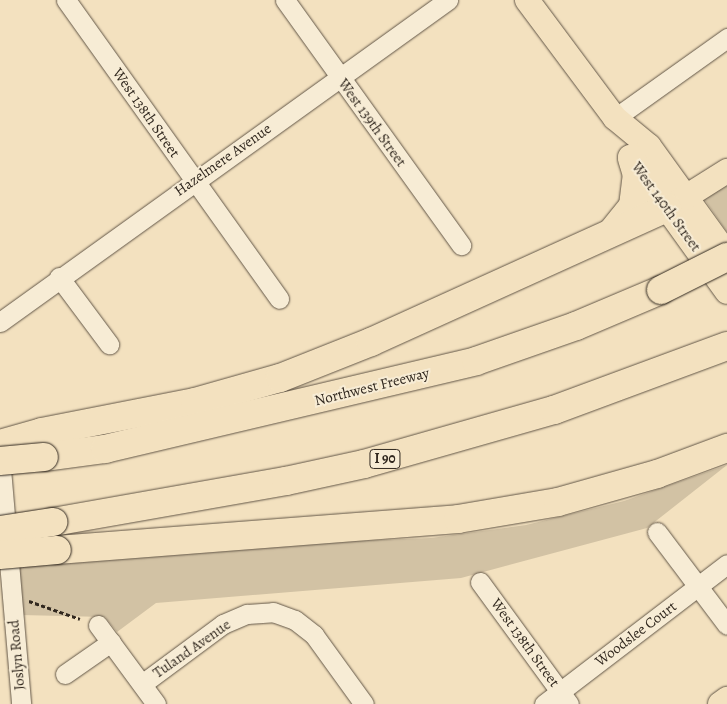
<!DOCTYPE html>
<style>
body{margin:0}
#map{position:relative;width:727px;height:704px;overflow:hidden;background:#f3e1bf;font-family:Alegreya,serif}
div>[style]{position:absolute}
.green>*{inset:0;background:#d2c2a4}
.path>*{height:2.5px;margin-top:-1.25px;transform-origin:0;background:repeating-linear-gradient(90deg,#31281f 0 4px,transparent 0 6.5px)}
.roads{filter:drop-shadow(0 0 1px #625647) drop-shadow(0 0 1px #625647)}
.minor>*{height:19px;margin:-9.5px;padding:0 9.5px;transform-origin:9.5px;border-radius:9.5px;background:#f7ecd5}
.major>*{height:24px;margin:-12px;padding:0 12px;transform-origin:12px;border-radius:12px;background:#f3e1bf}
.highway>*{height:28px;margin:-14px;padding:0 14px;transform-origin:14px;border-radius:14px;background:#f3e1bf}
.bridges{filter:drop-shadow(0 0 1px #31281f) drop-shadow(0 0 1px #31281f)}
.highway-bridge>*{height:28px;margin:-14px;padding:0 14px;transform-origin:14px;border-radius:14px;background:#f3e1bf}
span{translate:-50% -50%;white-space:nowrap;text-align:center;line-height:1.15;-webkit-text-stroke:4px #f7ecd5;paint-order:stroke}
.shield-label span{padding:1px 4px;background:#f7ecd5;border:1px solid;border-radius:4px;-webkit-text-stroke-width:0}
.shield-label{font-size:14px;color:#31281f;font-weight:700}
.street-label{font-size:15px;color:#31281f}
</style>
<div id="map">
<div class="green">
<div style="clip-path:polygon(727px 181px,727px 232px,702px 196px)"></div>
<div style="clip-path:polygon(727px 465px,647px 528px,461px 578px,156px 603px,117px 632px,105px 617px,21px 615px,16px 564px,303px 543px,431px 538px,526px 525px,624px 501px)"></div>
</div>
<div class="path">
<div style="left:29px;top:601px;width:54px;rotate:19.4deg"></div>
</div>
<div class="roads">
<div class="minor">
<div style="left:66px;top:0;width:367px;rotate:54.5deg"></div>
<div style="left:285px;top:0;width:302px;rotate:54.3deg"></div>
<div style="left:615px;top:118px;width:138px;rotate:-35.5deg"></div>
<div style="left:59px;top:277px;width:84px;rotate:53.3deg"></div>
<div style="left:0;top:322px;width:552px;rotate:-35.71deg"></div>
<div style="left:0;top:457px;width:248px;rotate:85.1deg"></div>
<div style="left:657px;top:532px;width:116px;rotate:53deg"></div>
<div style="left:480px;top:582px;width:151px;rotate:53.9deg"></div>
<div style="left:98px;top:625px;width:98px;rotate:53.7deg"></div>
<div style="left:65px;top:674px;width:56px;rotate:-34.8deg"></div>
<div style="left:142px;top:684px;width:101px;rotate:-36.5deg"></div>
<div style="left:223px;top:624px;width:26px;rotate:-23deg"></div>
<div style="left:247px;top:614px;width:26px;rotate:-4deg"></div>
<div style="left:273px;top:612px;width:23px;rotate:20deg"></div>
<div style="left:295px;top:620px;width:24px;rotate:38deg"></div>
<div style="left:314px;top:635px;width:85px;rotate:54.1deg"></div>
<div style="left:544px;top:704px;width:230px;rotate:-37.4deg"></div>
</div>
<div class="major">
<div style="left:527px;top:0;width:147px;rotate:53.3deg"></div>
<div style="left:615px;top:118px;width:44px;rotate:39.5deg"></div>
<div style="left:649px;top:146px;width:133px;rotate:54.2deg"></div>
<div style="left:630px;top:157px;width:166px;rotate:54.3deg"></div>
<div style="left:673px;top:205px;width:64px;rotate:-32.2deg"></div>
<div style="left:720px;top:704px;width:9px;rotate:-36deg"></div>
</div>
<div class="highway">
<div style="left:612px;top:232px;width:33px;rotate:-51deg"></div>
<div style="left:633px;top:206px;width:31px;rotate:-83deg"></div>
<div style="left:637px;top:175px;width:17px;rotate:-107deg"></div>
<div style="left:0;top:444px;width:44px;rotate:-15.9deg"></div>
<div style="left:42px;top:432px;width:156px;rotate:-11.1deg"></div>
<div style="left:195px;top:402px;width:88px;rotate:-15.8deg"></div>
<div style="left:280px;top:378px;width:98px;rotate:-21.6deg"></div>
<div style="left:371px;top:342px;width:325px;rotate:-24.4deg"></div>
<div style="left:44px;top:457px;width:62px;rotate:-7.5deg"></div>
<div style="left:105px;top:449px;width:381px;rotate:-13.3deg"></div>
<div style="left:476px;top:361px;width:106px;rotate:-19.3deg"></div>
<div style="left:576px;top:326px;width:92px;rotate:-23deg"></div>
<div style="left:53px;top:522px;width:237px;rotate:-10deg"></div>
<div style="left:286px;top:481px;width:80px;rotate:-12.3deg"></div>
<div style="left:364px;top:464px;width:198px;rotate:-15.9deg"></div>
<div style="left:554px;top:410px;width:184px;rotate:-20.3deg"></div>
<div style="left:57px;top:550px;width:402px;rotate:-4.4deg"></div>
<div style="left:458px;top:519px;width:101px;rotate:-9.6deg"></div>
<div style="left:558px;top:502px;width:103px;rotate:-15.8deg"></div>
<div style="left:657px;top:474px;width:75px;rotate:-20.4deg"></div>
</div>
</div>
<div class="bridges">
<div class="highway-bridge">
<div style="left:661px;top:290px;width:74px;rotate:-26.6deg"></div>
<div style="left:0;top:461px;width:44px;rotate:-5.2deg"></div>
<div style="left:0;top:530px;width:54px;rotate:-8.6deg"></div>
<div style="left:0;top:555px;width:57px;rotate:-5deg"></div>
</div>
</div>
<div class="shield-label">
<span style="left:385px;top:459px">I 90</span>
</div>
<div class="street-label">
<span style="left:146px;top:113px;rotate:55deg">West 138th Street</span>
<span style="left:372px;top:123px;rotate:54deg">West 139th Street</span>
<span style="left:223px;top:160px;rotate:-35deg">Hazelmere Avenue</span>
<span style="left:666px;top:207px;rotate:54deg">West 140th Street</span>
<span style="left:372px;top:387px;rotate:-14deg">Northwest Freeway</span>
<span style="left:636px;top:634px;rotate:-37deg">Woodslee Court</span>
<span style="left:525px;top:643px;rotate:54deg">West 138th Street</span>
<span style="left:192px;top:649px;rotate:-35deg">Tuland Avenue</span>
<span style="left:17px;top:655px;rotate:-95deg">Joslyn Road</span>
</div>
</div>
